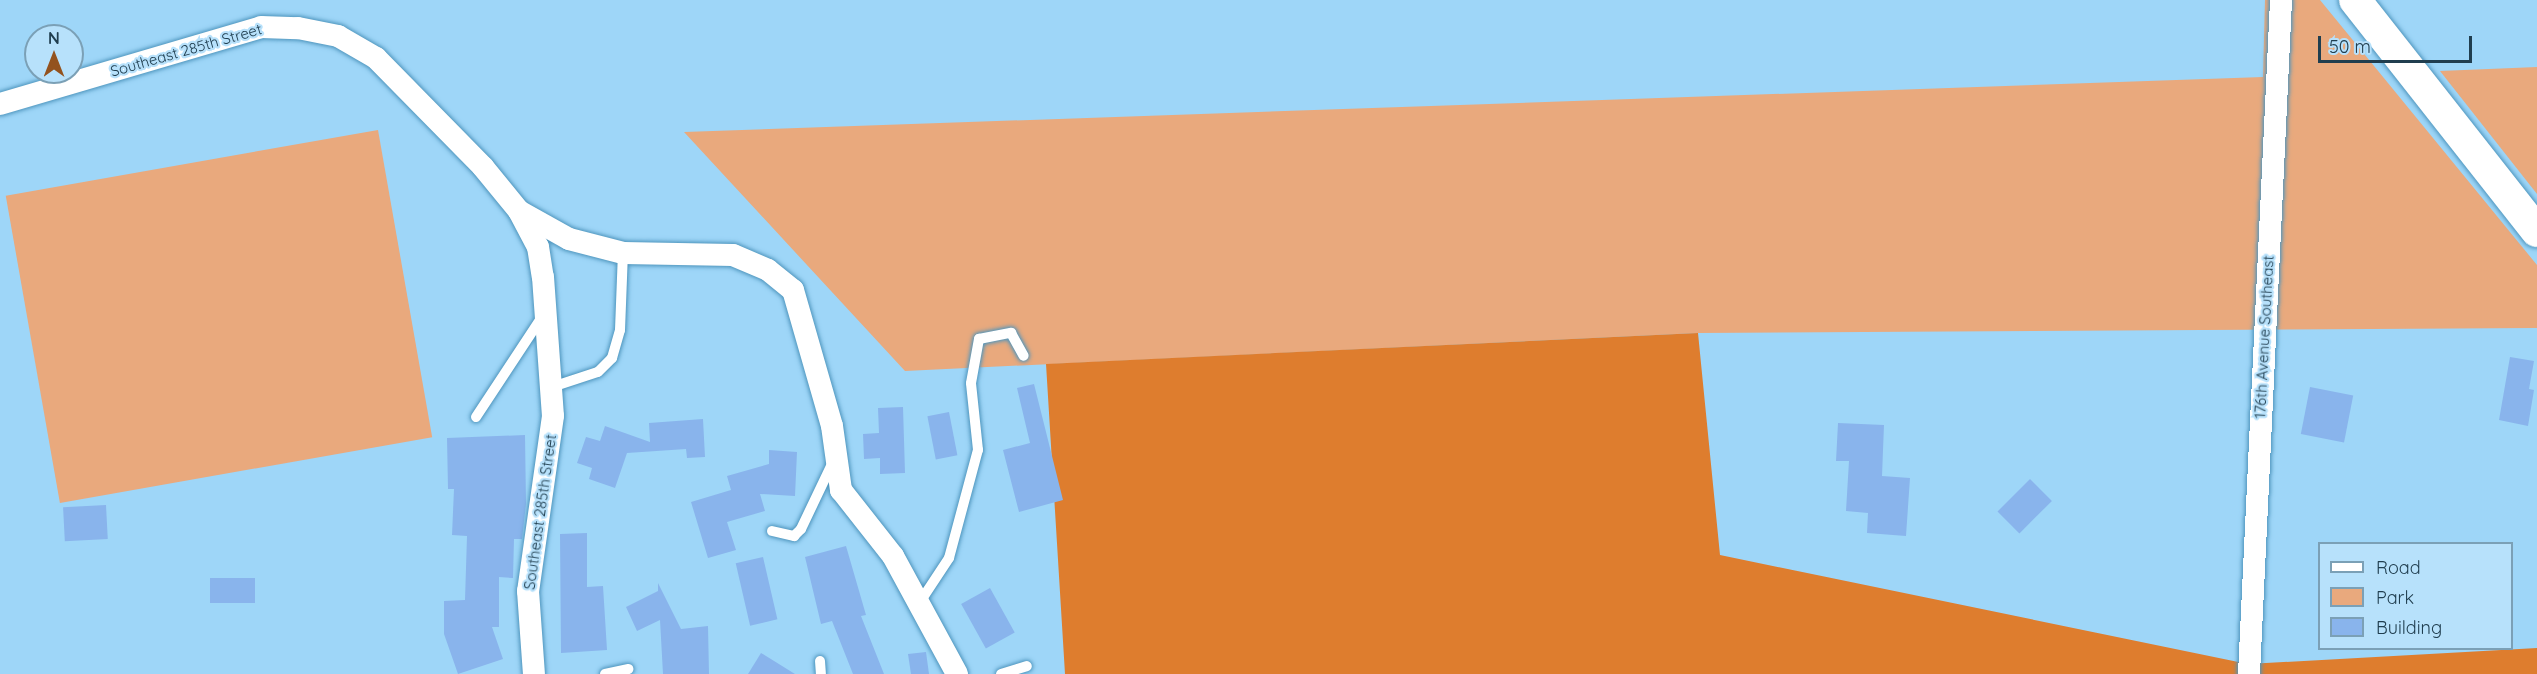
<!DOCTYPE html>
<style>
body{margin:0}
#map{position:relative;width:2537px;height:674px;overflow:hidden;background:#9ed6f8;font-family:Quicksand,sans-serif}
div>[style]{position:absolute}
.green>*{inset:0;background:#e9a97d;transform-origin:0 0}
.forest>*{inset:0;background:#de7d2e}
.building>*{inset:0;background:#89b4ec;transform-origin:0 0}
.roads{filter:drop-shadow(0 0 2px #4e95bd) drop-shadow(0 0 2px #4e95bd)}
.lane>*{height:10px;margin:-5px;padding:0 5px;transform-origin:5px;border-radius:5px;background:#fff}
.street>*{height:22px;margin:-11px;padding:0 11px;transform-origin:11px;border-radius:11px;background:#fff}
.secondary>*{height:32px;margin:-16px;padding:0 16px;transform-origin:16px;border-radius:16px;background:#fff}
span{translate:-50% -50%;white-space:nowrap;text-align:center;line-height:1.15;-webkit-text-stroke:4.5px #b7e1fb;paint-order:stroke}
.street-label{font-size:15px;color:#203e4f}
.legend{position:absolute;left:2318px;top:542px;width:195px;height:108px;box-sizing:border-box;background:#b7e1fb;border:2px solid #7ba0b6;margin:0;padding:8px 10px;list-style:none;font-size:18px;color:#203e4f}
.legend li{display:flex;align-items:center;gap:12px;height:30px}
.legend b{width:30px;border:2px solid #7ba0b6}
.north{position:absolute;left:24px;top:24px;width:60px;height:60px;box-sizing:border-box;background:#b7e1fb;border:2px solid #7ba0b6;border-radius:50%;rotate:0deg;font-size:16px;font-weight:700;line-height:24px;text-align:center;color:#203e4f}
.north::after{content:'';display:block;margin:auto;width:21px;height:27px;background:#93521e;clip-path:polygon(50% 0,100% 100%,50% 72%,0 100%)}
.scale{position:absolute;left:2318px;top:36px;width:154px;height:27px;box-sizing:border-box;border:3px solid #203e4f;border-top:0;padding-left:8px;font-size:18px;line-height:21px;white-space:nowrap;color:#203e4f;-webkit-text-stroke:4px #b7e1fb;paint-order:stroke}
</style>
<div id="map">
<div class="green">
<div style="clip-path:polygon(2265px 0,2320px 0,2537px 265px,2537px 328px,1698px 333px,905px 371px,684px 132px,2263px 77px)"></div>
<div style="clip-path:polygon(2537px 67px,2537px 194px,2440px 71px)"></div>
<div style="left:378px;top:130px;width:312px;height:378px;rotate:80deg"></div>
</div>
<div class="forest">
<div style="clip-path:polygon(1698px 333px,1720px 555px,2248px 664px,2537px 648px,2537px 674px,1065px 674px,1046px 364px)"></div>
</div>
<div class="building">
<div style="clip-path:polygon(2510px 357px,2534px 361px,2529px 389px,2534px 390px,2528px 426px,2499px 420px)"></div>
<div style="clip-path:polygon(1034px 384px,1063px 500px,1019px 512px,1003px 450px,1030px 443px,1017px 388px)"></div>
<div style="left:2310px;top:387px;width:44px;height:48px;rotate:11deg"></div>
<div style="clip-path:polygon(903px 407px,905px 473px,880px 474px,880px 458px,864px 459px,863px 434px,879px 433px,878px 408px)"></div>
<div style="left:949px;top:412px;width:44px;height:22px;rotate:79deg"></div>
<div style="clip-path:polygon(703px 419px,705px 457px,687px 458px,686px 449px,627px 453px,615px 488px,589px 479px,592px 468px,577px 463px,586px 437px,600px 441px,605px 426px,650px 442px,649px 423px)"></div>
<div style="clip-path:polygon(1838px 423px,1884px 425px,1882px 476px,1910px 478px,1906px 536px,1867px 533px,1868px 513px,1846px 511px,1849px 461px,1836px 461px)"></div>
<div style="clip-path:polygon(525px 435px,526px 504px,522px 539px,514px 539px,513px 578px,499px 577px,499px 627px,492px 627px,503px 659px,458px 674px,444px 634px,444px 601px,465px 600px,467px 536px,452px 535px,454px 489px,448px 489px,447px 438px)"></div>
<div style="clip-path:polygon(769px 450px,797px 452px,795px 496px,760px 494px,765px 511px,727px 522px,736px 550px,708px 558px,691px 502px,731px 490px,727px 476px,769px 464px)"></div>
<div style="left:2030px;top:479px;width:31px;height:46px;rotate:45deg"></div>
<div style="left:106px;top:505px;width:34px;height:43px;rotate:87deg"></div>
<div style="clip-path:polygon(587px 533px,587px 587px,603px 586px,607px 650px,561px 653px,560px 534px)"></div>
<div style="clip-path:polygon(846px 546px,866px 615px,861px 616px,884px 674px,853px 674px,832px 621px,821px 624px,805px 557px)"></div>
<div style="left:763px;top:557px;width:64px;height:28px;rotate:77deg"></div>
<div style="left:210px;top:578px;width:45px;height:25px"></div>
<div style="clip-path:polygon(658px 583px,681px 629px,708px 626px,709px 674px,663px 674px,660px 620px,637px 631px,626px 607px,658px 591px)"></div>
<div style="left:990px;top:588px;width:51px;height:33px;rotate:61deg"></div>
<div style="clip-path:polygon(926px 652px,929px 674px,911px 674px,908px 654px)"></div>
<div style="clip-path:polygon(761px 653px,795px 674px,748px 674px)"></div>
</div>
<div class="roads">
<div class="lane">
<div style="left:552px;top:387px;width:48px;rotate:-18.1deg"></div>
<div style="left:598px;top:372px;width:20px;rotate:-45deg"></div>
<div style="left:612px;top:358px;width:29px;rotate:-74deg"></div>
<div style="left:620px;top:330px;width:77px;rotate:-87.8deg"></div>
<div style="left:476px;top:417px;width:120px;rotate:-56.6deg"></div>
<div style="left:772px;top:531px;width:23px;rotate:13deg"></div>
<div style="left:794px;top:536px;width:10px;rotate:-45deg"></div>
<div style="left:801px;top:529px;width:74px;rotate:-64.5deg"></div>
<div style="left:920px;top:602px;width:53px;rotate:-56.6deg"></div>
<div style="left:949px;top:558px;width:112px;rotate:-75deg"></div>
<div style="left:978px;top:450px;width:67px;rotate:-96deg"></div>
<div style="left:971px;top:383px;width:45px;rotate:-79.7deg"></div>
<div style="left:979px;top:339px;width:33px;rotate:-11deg"></div>
<div style="left:1011px;top:333px;width:26px;rotate:61deg"></div>
<div style="left:820px;top:661px;width:13px;rotate:86deg"></div>
<div style="left:605px;top:674px;width:24px;rotate:-12deg"></div>
<div style="left:1001px;top:674px;width:27px;rotate:-17deg"></div>
</div>
<div class="street">
<div style="left:0;top:104px;width:272px;rotate:-16.4deg"></div>
<div style="left:261px;top:27px;width:37px;rotate:2deg"></div>
<div style="left:298px;top:28px;width:41px;rotate:11.3deg"></div>
<div style="left:338px;top:36px;width:44px;rotate:30.1deg"></div>
<div style="left:376px;top:58px;width:153px;rotate:45.5deg"></div>
<div style="left:483px;top:167px;width:57px;rotate:50.7deg"></div>
<div style="left:519px;top:211px;width:41px;rotate:62.2deg"></div>
<div style="left:538px;top:247px;width:30px;rotate:81deg"></div>
<div style="left:543px;top:277px;width:139px;rotate:85.9deg"></div>
<div style="left:553px;top:416px;width:177px;rotate:98.1deg"></div>
<div style="left:528px;top:591px;width:83px;rotate:85.9deg"></div>
<div style="left:519px;top:211px;width:57px;rotate:29.2deg"></div>
<div style="left:569px;top:239px;width:56px;rotate:14.5deg"></div>
<div style="left:623px;top:253px;width:110px;rotate:1deg"></div>
<div style="left:733px;top:255px;width:38px;rotate:23deg"></div>
<div style="left:768px;top:270px;width:32px;rotate:39deg"></div>
<div style="left:793px;top:290px;width:141px;rotate:74deg"></div>
<div style="left:832px;top:426px;width:65px;rotate:82deg"></div>
<div style="left:841px;top:490px;width:84px;rotate:51.8deg"></div>
<div style="left:893px;top:556px;width:134px;rotate:61.5deg"></div>
<div style="left:2249px;top:674px;width:675px;rotate:-87.28deg"></div>
</div>
<div class="secondary">
<div style="left:2355px;top:0;width:294px;rotate:51.8deg"></div>
</div>
</div>
<div class="street-label">
<span style="left:186px;top:50px;rotate:-16deg">Southeast 285th Street</span>
<span style="left:2264px;top:337px;rotate:-87deg">176th Avenue Southeast</span>
<span style="left:540px;top:512px;rotate:-82deg">Southeast 285th Street</span>
</div>
<ul class="legend">
<li><b style="height:8px;background:#fff"></b>Road</li>
<li><b style="height:16px;background:#e9a97d"></b>Park</li>
<li><b style="height:16px;background:#89b4ec"></b>Building</li>
</ul>
<div class="north">N</div>
<div class="scale">50 m</div>
</div>
